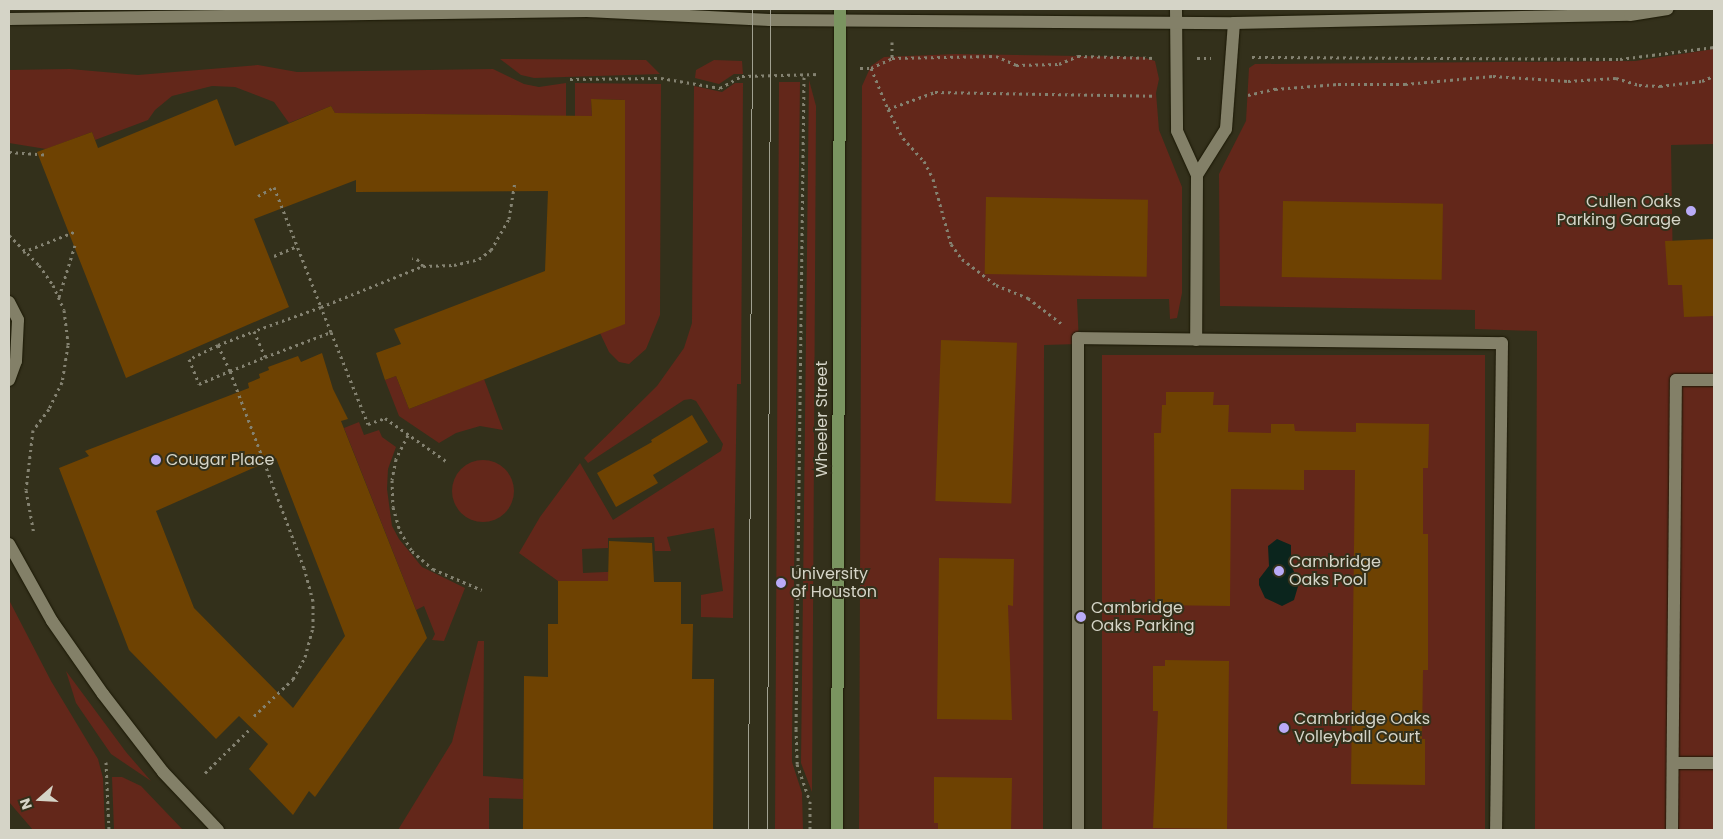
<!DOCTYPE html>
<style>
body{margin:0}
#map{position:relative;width:1723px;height:839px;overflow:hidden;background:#33301b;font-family:Poppins,sans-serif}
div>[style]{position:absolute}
.green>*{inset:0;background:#63271a;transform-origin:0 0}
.round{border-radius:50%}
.water>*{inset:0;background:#0b251d}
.building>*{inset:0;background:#6e4202;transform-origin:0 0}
.path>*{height:3px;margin-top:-1.5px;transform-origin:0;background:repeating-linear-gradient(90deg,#848271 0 2.5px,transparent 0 6.5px)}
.roads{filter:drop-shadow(0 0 1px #1b1805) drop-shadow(0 0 1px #1b1805)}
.minor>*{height:12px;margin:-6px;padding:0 6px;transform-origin:6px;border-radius:6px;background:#838068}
.major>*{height:12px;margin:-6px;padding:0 6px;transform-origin:6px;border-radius:6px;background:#7a9460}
.tram>*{height:1px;margin:-0.5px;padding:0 0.5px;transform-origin:0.5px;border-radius:0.5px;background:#a1a090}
.dots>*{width:14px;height:14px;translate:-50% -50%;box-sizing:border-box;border:2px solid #33301b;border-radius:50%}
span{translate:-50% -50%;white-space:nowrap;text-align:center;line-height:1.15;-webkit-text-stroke:4px #33301b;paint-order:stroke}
.poi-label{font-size:16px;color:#d5d4c7}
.right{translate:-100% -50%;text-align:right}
.left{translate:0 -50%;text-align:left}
.street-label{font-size:16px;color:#d5d4c7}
.frame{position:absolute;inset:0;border:10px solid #d5d4c7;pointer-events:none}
.north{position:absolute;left:15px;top:774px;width:50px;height:50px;-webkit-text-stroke:4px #33301b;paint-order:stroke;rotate:251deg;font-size:14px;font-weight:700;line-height:20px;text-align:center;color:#d5d4c7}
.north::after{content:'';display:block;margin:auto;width:18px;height:22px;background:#d5d4c7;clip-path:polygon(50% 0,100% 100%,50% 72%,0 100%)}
</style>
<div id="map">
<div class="green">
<div style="clip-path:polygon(1714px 49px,1714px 144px,1671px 145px,1673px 276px,1689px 278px,1691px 300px,1714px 300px,1714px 830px,1535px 830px,1537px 331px,1475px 329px,1475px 310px,1220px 306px,1219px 174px,1246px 121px,1249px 68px,1255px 64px,1635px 61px)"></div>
<div style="clip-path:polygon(956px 54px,1142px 57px,1155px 61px,1159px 79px,1156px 93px,1159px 130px,1182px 187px,1182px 293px,1177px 318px,1170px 319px,1169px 299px,1077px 299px,1079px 344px,1044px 345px,1043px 830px,859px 830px,862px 86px,871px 66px,884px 57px)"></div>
<div style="clip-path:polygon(500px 59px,646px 60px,660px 74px,534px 78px,521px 75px)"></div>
<div style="clip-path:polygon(714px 60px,742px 61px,743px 74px,734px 74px,719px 84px,695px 78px,696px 70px)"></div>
<div style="clip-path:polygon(258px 65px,297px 72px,493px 69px,524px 84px,539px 87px,566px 83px,566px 116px,335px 113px,331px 106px,289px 123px,274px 102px,235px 87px,212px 86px,172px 96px,155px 110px,148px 120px,95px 140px,92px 132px,46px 149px,9px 143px,9px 70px,70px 69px,138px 75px)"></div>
<div style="clip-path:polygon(809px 80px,816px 106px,812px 792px,801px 763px)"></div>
<div style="clip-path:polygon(779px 82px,800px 82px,792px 744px,792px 762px,802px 793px,803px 830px,775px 830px)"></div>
<div style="clip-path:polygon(575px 83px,661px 84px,660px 315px,646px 349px,629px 364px,619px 362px,609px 352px,600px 333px,625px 323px,625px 100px,591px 99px,592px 116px,575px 116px)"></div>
<div style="clip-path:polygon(735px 83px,743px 83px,741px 384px,737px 384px,733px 618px,701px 617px,701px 595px,723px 591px,714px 528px,667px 537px,671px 551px,655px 551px,654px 537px,608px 538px,608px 548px,582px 549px,583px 573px,627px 571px,628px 587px,605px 581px,558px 581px,519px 553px,540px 517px,580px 463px,613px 520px,721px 451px,723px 444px,696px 401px,691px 399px,684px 400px,588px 463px,584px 458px,657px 386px,684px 348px,692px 323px,694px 86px,722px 92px)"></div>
<div style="left:1102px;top:355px;width:383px;height:475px"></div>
<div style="clip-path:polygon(396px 376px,409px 409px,484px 379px,503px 430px,480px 426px,456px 433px,439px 443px,399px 416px,385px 380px)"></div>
<div style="clip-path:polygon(359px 422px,364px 435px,379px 430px,382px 437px,396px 447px,388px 469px,387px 489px,392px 526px,399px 539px,422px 567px,465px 588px,444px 641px,432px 640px,435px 634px,424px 606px,416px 610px,344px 428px)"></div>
<div class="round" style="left:452px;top:460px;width:62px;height:62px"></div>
<div style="clip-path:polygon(9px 600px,51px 681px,98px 759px,103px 778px,105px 830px,33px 830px,9px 802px)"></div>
<div style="clip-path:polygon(478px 641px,484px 641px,483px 776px,523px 779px,523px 799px,489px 798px,489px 830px,398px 830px,452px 742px)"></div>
<div style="clip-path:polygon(66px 671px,126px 752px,151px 781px,111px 754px,76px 703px)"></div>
<div style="clip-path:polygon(112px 777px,122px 777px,141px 786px,183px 830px,114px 830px)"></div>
</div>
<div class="water">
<div style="clip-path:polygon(1277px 539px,1291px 545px,1291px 565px,1299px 583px,1294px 600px,1282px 606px,1265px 598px,1259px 585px,1259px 579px,1269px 566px,1268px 546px)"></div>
</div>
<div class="building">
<div style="clip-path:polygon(217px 99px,235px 146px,331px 106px,335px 113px,592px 116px,591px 99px,625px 100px,625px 324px,409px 409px,396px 376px,385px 380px,376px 353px,401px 344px,394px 329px,545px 271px,548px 191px,356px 192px,356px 180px,254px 219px,289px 307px,126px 378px,37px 152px,92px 132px,98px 148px)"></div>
<div style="left:986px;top:197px;width:162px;height:77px;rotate:1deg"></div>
<div style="left:1283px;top:201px;width:160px;height:76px;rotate:1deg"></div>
<div style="clip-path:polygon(1714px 239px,1714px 316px,1684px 317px,1682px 285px,1668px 285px,1665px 241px)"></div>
<div style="left:941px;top:340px;width:76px;height:161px;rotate:2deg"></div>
<div style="clip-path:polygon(evenodd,322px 353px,333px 389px,348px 419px,341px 421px,427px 638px,315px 797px,309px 791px,293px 815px,249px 769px,268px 744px,239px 716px,216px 739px,129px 650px,59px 468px,89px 456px,85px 451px,249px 388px,248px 383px,260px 378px,259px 374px,269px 370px,268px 367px,298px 356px,301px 362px,322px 353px,276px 458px,345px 636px,293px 708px,194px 608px,156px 511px,276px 458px)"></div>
<div style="clip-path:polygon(1166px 392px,1214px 392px,1213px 405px,1229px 405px,1228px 432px,1271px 433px,1271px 424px,1294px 424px,1295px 431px,1356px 432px,1356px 423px,1429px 424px,1428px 468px,1423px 468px,1423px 534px,1428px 534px,1428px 670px,1423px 670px,1422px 739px,1425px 739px,1425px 785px,1351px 784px,1355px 470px,1304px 470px,1304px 490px,1231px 489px,1230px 606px,1155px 605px,1154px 433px,1161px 433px,1162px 405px,1166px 405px)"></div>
<div style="clip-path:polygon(692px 415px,708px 442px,653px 475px,658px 483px,616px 507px,597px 473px,652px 442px,651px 440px)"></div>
<div style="clip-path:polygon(609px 541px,652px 543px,654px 582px,681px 582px,681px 624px,693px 624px,692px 679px,714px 679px,713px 830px,523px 830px,524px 676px,548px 677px,548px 624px,558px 624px,558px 581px,608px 581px)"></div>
<div style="clip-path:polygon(939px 558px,1014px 559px,1013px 606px,1008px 605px,1012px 720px,937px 719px)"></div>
<div style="clip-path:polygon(1165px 660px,1229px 661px,1227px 829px,1153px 828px,1158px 711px,1153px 711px,1153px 666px,1165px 666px)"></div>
<div style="clip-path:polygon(934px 777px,1012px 778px,1011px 830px,938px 830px,938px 823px,934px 823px)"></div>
</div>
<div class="path">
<div style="left:892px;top:42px;width:16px;rotate:90deg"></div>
<div style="left:1252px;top:57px;width:368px;rotate:0.3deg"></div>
<div style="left:1620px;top:59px;width:95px;rotate:-7.3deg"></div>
<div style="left:1197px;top:58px;width:14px"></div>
<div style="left:860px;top:68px;width:11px"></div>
<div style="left:871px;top:68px;width:23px;rotate:-25deg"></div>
<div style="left:892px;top:58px;width:104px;rotate:-1.1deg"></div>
<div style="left:996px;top:56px;width:22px;rotate:24deg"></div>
<div style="left:1016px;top:65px;width:43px;rotate:-1.3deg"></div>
<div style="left:1059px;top:64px;width:21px;rotate:-23deg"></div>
<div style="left:1078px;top:56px;width:78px;rotate:1.5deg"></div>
<div style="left:871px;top:68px;width:44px;rotate:67.5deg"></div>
<div style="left:888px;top:109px;width:50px;rotate:-19.9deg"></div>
<div style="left:935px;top:92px;width:220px;rotate:1deg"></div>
<div style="left:804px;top:77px;width:652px;rotate:90.7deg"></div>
<div style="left:796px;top:729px;width:35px;rotate:88deg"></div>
<div style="left:797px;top:764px;width:39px;rotate:71deg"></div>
<div style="left:810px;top:801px;width:29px;rotate:90deg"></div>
<div style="left:570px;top:79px;width:91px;rotate:-0.6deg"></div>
<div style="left:661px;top:78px;width:60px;rotate:9.6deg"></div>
<div style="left:720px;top:88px;width:25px;rotate:-29deg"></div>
<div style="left:742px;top:76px;width:78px;rotate:-1.5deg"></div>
<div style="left:1248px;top:95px;width:28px;rotate:-13deg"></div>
<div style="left:1275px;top:89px;width:63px;rotate:-4.5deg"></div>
<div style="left:1338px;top:84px;width:67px"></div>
<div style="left:1405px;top:84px;width:88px;rotate:-5.2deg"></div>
<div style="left:1493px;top:76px;width:75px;rotate:3.8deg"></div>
<div style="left:1568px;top:81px;width:48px;rotate:-3.6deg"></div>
<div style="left:1616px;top:78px;width:24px;rotate:17deg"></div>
<div style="left:1639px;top:85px;width:21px;rotate:3deg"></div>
<div style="left:1660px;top:86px;width:42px;rotate:-6.8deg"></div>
<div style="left:1702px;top:81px;width:13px;rotate:-23deg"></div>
<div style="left:888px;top:109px;width:33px;rotate:63deg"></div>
<div style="left:903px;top:138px;width:31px;rotate:48deg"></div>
<div style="left:924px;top:161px;width:20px;rotate:63deg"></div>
<div style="left:933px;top:179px;width:67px;rotate:74.5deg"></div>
<div style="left:951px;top:244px;width:19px;rotate:54deg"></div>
<div style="left:962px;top:259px;width:43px;rotate:37.4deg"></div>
<div style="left:996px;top:285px;width:35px;rotate:22deg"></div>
<div style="left:1028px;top:298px;width:43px;rotate:37.4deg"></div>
<div style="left:9px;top:152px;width:39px;rotate:4deg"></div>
<div style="left:258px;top:196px;width:18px;rotate:-29deg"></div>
<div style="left:274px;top:187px;width:129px;rotate:68.6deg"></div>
<div style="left:321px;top:307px;width:110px;rotate:-21.9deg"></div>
<div style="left:423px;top:266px;width:7px;rotate:-124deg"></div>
<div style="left:419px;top:260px;width:7px;rotate:-164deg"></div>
<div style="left:9px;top:235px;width:42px;rotate:45deg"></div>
<div style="left:39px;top:265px;width:24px;rotate:55deg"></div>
<div style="left:53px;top:285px;width:27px;rotate:66deg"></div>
<div style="left:64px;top:310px;width:35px;rotate:83deg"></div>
<div style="left:68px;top:345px;width:37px;rotate:99deg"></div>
<div style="left:62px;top:382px;width:30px;rotate:116deg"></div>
<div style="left:49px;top:409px;width:26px;rotate:127deg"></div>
<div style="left:33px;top:430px;width:60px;rotate:96.7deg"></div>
<div style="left:26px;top:490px;width:45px;rotate:79.7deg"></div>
<div style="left:23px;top:252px;width:55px;rotate:-21.4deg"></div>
<div style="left:274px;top:256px;width:25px;rotate:-23deg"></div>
<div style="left:423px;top:266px;width:31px;rotate:-2deg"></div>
<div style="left:454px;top:265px;width:26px;rotate:-13deg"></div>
<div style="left:479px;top:259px;width:15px;rotate:-37deg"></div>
<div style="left:491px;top:250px;width:36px;rotate:-60deg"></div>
<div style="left:509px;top:219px;width:38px;rotate:-81deg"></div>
<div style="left:59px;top:297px;width:54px;rotate:-72.9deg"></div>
<div style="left:331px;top:332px;width:99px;rotate:68.1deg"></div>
<div style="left:368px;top:424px;width:18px;rotate:-19deg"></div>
<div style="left:385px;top:418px;width:75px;rotate:35.2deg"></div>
<div style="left:218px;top:345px;width:32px;rotate:154deg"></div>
<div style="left:189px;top:359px;width:27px;rotate:68deg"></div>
<div style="left:199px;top:384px;width:34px;rotate:-23deg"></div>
<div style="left:230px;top:371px;width:29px;rotate:-115deg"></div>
<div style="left:218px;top:345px;width:39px;rotate:-21deg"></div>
<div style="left:408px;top:435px;width:27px;rotate:117deg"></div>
<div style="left:396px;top:459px;width:21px;rotate:101deg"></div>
<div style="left:392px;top:480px;width:27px;rotate:88deg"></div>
<div style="left:393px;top:507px;width:25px;rotate:74deg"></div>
<div style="left:400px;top:531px;width:23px;rotate:59deg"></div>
<div style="left:412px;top:551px;width:28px;rotate:41deg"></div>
<div style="left:433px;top:569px;width:53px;rotate:23.2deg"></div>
<div style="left:254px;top:716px;width:54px;rotate:-43.5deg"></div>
<div style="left:293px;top:679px;width:25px;rotate:-61deg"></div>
<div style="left:305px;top:657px;width:30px;rotate:-75deg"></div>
<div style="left:313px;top:628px;width:27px;rotate:-90deg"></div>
<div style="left:313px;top:601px;width:34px;rotate:-105deg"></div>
<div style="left:304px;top:568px;width:210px;rotate:-110.6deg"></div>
<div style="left:230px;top:371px;width:38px;rotate:-22deg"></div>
<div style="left:265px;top:357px;width:71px;rotate:-20.7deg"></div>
<div style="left:331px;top:332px;width:27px;rotate:-112deg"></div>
<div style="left:321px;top:307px;width:71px;rotate:160.3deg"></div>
<div style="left:254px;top:331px;width:28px;rotate:67deg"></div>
<div style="left:106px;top:762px;width:68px;rotate:87.5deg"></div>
<div style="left:205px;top:773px;width:63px;rotate:-44.4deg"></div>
</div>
<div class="roads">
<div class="minor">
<div style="left:1176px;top:9px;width:122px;rotate:89.5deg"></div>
<div style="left:1177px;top:131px;width:48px;rotate:65.6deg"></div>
<div style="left:1197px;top:175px;width:165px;rotate:90.3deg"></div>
<div style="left:9px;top:19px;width:578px;rotate:-0.79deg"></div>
<div style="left:587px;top:11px;width:183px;rotate:2.8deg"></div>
<div style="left:770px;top:20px;width:464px;rotate:0.4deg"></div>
<div style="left:1234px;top:23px;width:396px;rotate:-1.2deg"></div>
<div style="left:1630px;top:15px;width:38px;rotate:-9deg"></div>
<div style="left:1197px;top:175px;width:54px;rotate:-57.8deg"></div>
<div style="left:1226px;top:129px;width:106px;rotate:-85.7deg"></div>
<div style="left:9px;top:302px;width:20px;rotate:63deg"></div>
<div style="left:18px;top:320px;width:41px;rotate:92.8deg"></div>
<div style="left:16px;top:361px;width:20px;rotate:110deg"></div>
<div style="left:9px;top:544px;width:88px;rotate:60.8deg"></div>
<div style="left:52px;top:621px;width:89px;rotate:55.1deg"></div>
<div style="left:103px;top:694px;width:98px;rotate:52.4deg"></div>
<div style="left:163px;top:772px;width:80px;rotate:46.5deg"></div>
<div style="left:1673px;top:763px;width:41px"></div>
<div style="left:1078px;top:830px;width:492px;rotate:-90deg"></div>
<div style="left:1078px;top:338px;width:424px;rotate:0.7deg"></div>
<div style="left:1502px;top:343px;width:487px;rotate:90.7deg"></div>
<div style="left:1672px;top:830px;width:450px;rotate:-89.5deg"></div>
<div style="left:1676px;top:380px;width:38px"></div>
</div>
<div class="major">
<div style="left:837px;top:830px;width:821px;rotate:-89.79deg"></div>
</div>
</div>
<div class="tram">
<div style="left:748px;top:830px;width:821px;rotate:-89.72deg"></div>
<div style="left:767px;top:830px;width:821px;rotate:-89.79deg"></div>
</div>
<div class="dots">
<div style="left:1691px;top:211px;background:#b9abf7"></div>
<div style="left:156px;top:460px;background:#b9abf7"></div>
<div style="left:1279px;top:571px;background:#b9abf7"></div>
<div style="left:781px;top:583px;background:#b9abf7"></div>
<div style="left:1081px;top:617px;background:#b9abf7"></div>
<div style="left:1284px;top:728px;background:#b9abf7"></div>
</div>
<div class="poi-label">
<span class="right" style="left:1681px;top:211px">Cullen Oaks<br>Parking Garage</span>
<span class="left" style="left:166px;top:460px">Cougar Place</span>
<span class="left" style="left:1289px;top:571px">Cambridge<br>Oaks Pool</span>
<span class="left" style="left:791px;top:583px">University<br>of Houston</span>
<span class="left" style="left:1091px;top:617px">Cambridge<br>Oaks Parking</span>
<span class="left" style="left:1294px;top:728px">Cambridge Oaks<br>Volleyball Court</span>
</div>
<div class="street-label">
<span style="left:822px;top:419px;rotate:-90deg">Wheeler Street</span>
</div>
<div class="frame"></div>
<div class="north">N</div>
</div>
